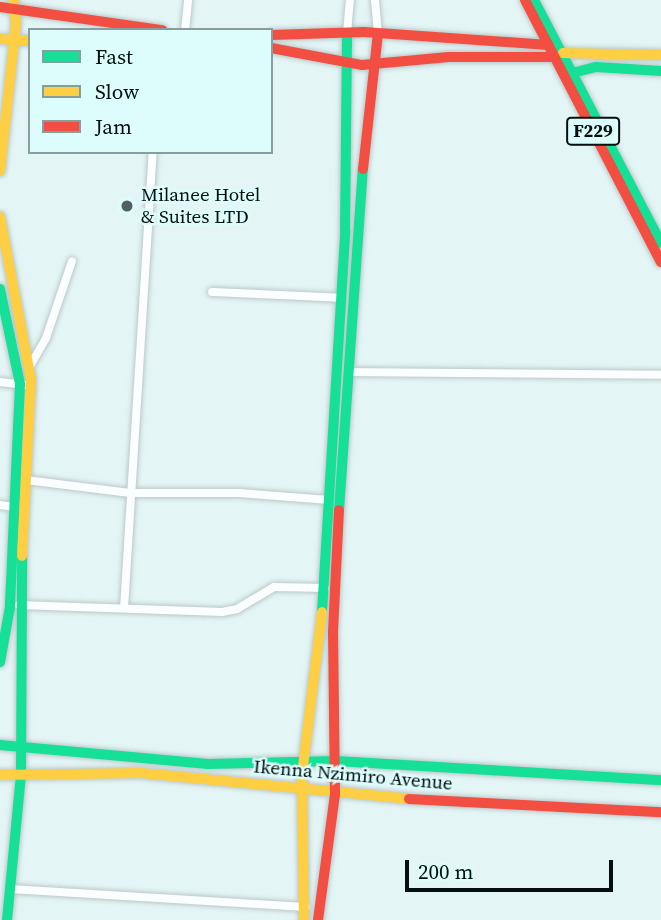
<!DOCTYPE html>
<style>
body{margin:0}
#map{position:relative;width:661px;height:920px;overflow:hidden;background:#e4f5f5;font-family:"Source Serif 4",serif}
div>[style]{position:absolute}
.roads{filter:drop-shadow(0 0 2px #bbc8c8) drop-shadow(0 0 2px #bbc8c8)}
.street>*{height:8px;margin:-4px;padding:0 4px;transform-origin:4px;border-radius:4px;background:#fbfefe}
.fast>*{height:10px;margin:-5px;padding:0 5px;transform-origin:5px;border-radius:5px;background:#16e098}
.slow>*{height:10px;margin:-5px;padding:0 5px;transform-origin:5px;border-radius:5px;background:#ffcf43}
.jam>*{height:10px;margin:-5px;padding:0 5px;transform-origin:5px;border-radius:5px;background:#f24e42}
.dots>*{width:19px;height:19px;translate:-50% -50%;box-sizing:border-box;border:4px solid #dcfdfc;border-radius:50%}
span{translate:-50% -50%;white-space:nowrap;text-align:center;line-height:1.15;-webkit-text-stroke:5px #dcfdfc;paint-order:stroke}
.shield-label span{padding:2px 5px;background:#dcfdfc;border:2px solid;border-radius:5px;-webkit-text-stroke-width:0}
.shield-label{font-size:18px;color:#050f0f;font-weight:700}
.poi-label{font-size:19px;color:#050f0f}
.left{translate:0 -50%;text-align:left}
.street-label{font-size:19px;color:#050f0f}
.legend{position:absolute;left:28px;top:28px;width:245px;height:126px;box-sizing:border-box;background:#dcfdfc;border:2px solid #869e9d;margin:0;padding:9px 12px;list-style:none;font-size:21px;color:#050f0f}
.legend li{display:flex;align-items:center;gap:14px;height:35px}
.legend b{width:35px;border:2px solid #869e9d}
.scale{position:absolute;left:405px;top:860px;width:208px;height:32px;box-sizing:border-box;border:4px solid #050f0f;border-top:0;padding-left:9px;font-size:21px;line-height:24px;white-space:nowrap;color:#050f0f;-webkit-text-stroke:5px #dcfdfc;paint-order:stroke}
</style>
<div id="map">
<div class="roads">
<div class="street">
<div style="left:375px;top:0;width:34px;rotate:85deg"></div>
<div style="left:185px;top:30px;width:30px;rotate:-84deg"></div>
<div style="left:347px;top:33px;width:33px;rotate:-85deg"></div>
<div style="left:212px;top:292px;width:130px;rotate:2.6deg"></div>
<div style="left:30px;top:366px;width:32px;rotate:-60deg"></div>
<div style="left:46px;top:338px;width:81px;rotate:-71.3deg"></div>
<div style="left:348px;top:372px;width:313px;rotate:0.5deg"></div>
<div style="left:0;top:382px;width:25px;rotate:7deg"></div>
<div style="left:26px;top:480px;width:105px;rotate:7.1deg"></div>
<div style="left:130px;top:493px;width:109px"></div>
<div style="left:239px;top:493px;width:90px;rotate:4.4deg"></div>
<div style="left:0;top:505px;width:15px;rotate:8deg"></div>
<div style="left:19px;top:605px;width:203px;rotate:2deg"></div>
<div style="left:222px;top:612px;width:15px;rotate:-11deg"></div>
<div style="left:237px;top:609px;width:43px;rotate:-30.7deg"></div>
<div style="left:274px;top:587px;width:51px;rotate:1.1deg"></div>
<div style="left:124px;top:608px;width:457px;rotate:-86.4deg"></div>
<div style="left:10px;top:889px;width:296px;rotate:3.5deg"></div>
</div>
<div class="fast">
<div style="left:534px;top:0;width:274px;rotate:62.4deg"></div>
<div style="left:572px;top:73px;width:25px;rotate:-14deg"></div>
<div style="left:596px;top:67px;width:65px;rotate:3.5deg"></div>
<div style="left:0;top:289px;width:97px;rotate:78.1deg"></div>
<div style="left:20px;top:384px;width:223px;rotate:92.6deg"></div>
<div style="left:10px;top:607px;width:56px;rotate:100.3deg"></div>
<div style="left:339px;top:510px;width:342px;rotate:-86deg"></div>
<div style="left:322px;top:612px;width:382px;rotate:-86.5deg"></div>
<div style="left:345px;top:231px;width:198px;rotate:-89.4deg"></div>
<div style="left:0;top:745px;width:209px;rotate:5.2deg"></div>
<div style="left:208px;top:764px;width:129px;rotate:-1.3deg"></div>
<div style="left:337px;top:761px;width:325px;rotate:3.4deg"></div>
<div style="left:7px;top:920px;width:146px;rotate:-84.5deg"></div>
<div style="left:21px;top:775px;width:219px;rotate:-89.7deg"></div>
</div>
<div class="slow">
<div style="left:0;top:39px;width:30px;rotate:4deg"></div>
<div style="left:563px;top:53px;width:98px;rotate:1.2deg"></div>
<div style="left:0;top:171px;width:148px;rotate:-83.8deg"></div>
<div style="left:16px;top:24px;width:24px;rotate:-95deg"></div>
<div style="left:0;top:217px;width:165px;rotate:79.2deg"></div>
<div style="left:31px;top:379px;width:177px;rotate:92.9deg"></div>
<div style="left:0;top:775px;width:141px;rotate:-0.8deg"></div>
<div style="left:141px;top:773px;width:269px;rotate:5.5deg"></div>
<div style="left:304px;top:920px;width:145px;rotate:-90.8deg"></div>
<div style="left:302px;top:775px;width:164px;rotate:-83deg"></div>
</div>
<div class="jam">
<div style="left:525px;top:0;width:295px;rotate:62.6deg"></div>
<div style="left:0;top:7px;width:164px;rotate:8.1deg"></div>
<div style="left:271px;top:35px;width:93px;rotate:-1.8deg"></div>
<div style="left:364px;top:32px;width:185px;rotate:4deg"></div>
<div style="left:271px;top:48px;width:93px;rotate:10.6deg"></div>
<div style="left:362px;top:65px;width:87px;rotate:-5.3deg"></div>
<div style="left:449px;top:57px;width:105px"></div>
<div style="left:363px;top:169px;width:136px;rotate:-83.7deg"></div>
<div style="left:409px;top:799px;width:252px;rotate:3deg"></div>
<div style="left:318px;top:920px;width:127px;rotate:-82.3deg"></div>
<div style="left:335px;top:794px;width:162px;rotate:-90.7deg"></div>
<div style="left:333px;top:632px;width:122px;rotate:-87.2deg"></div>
</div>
</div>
<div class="dots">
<div style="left:127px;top:206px;background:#536060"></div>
</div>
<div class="shield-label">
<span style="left:593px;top:131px">F229</span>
</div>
<div class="poi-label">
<span class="left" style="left:141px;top:206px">Milanee Hotel<br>&amp; Suites LTD</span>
</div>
<div class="street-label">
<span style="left:353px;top:775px;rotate:5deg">Ikenna Nzimiro Avenue</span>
</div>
<ul class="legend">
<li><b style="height:9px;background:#16e098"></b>Fast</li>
<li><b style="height:9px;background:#ffcf43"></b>Slow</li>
<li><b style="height:9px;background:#f24e42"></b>Jam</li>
</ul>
<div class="scale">200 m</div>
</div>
